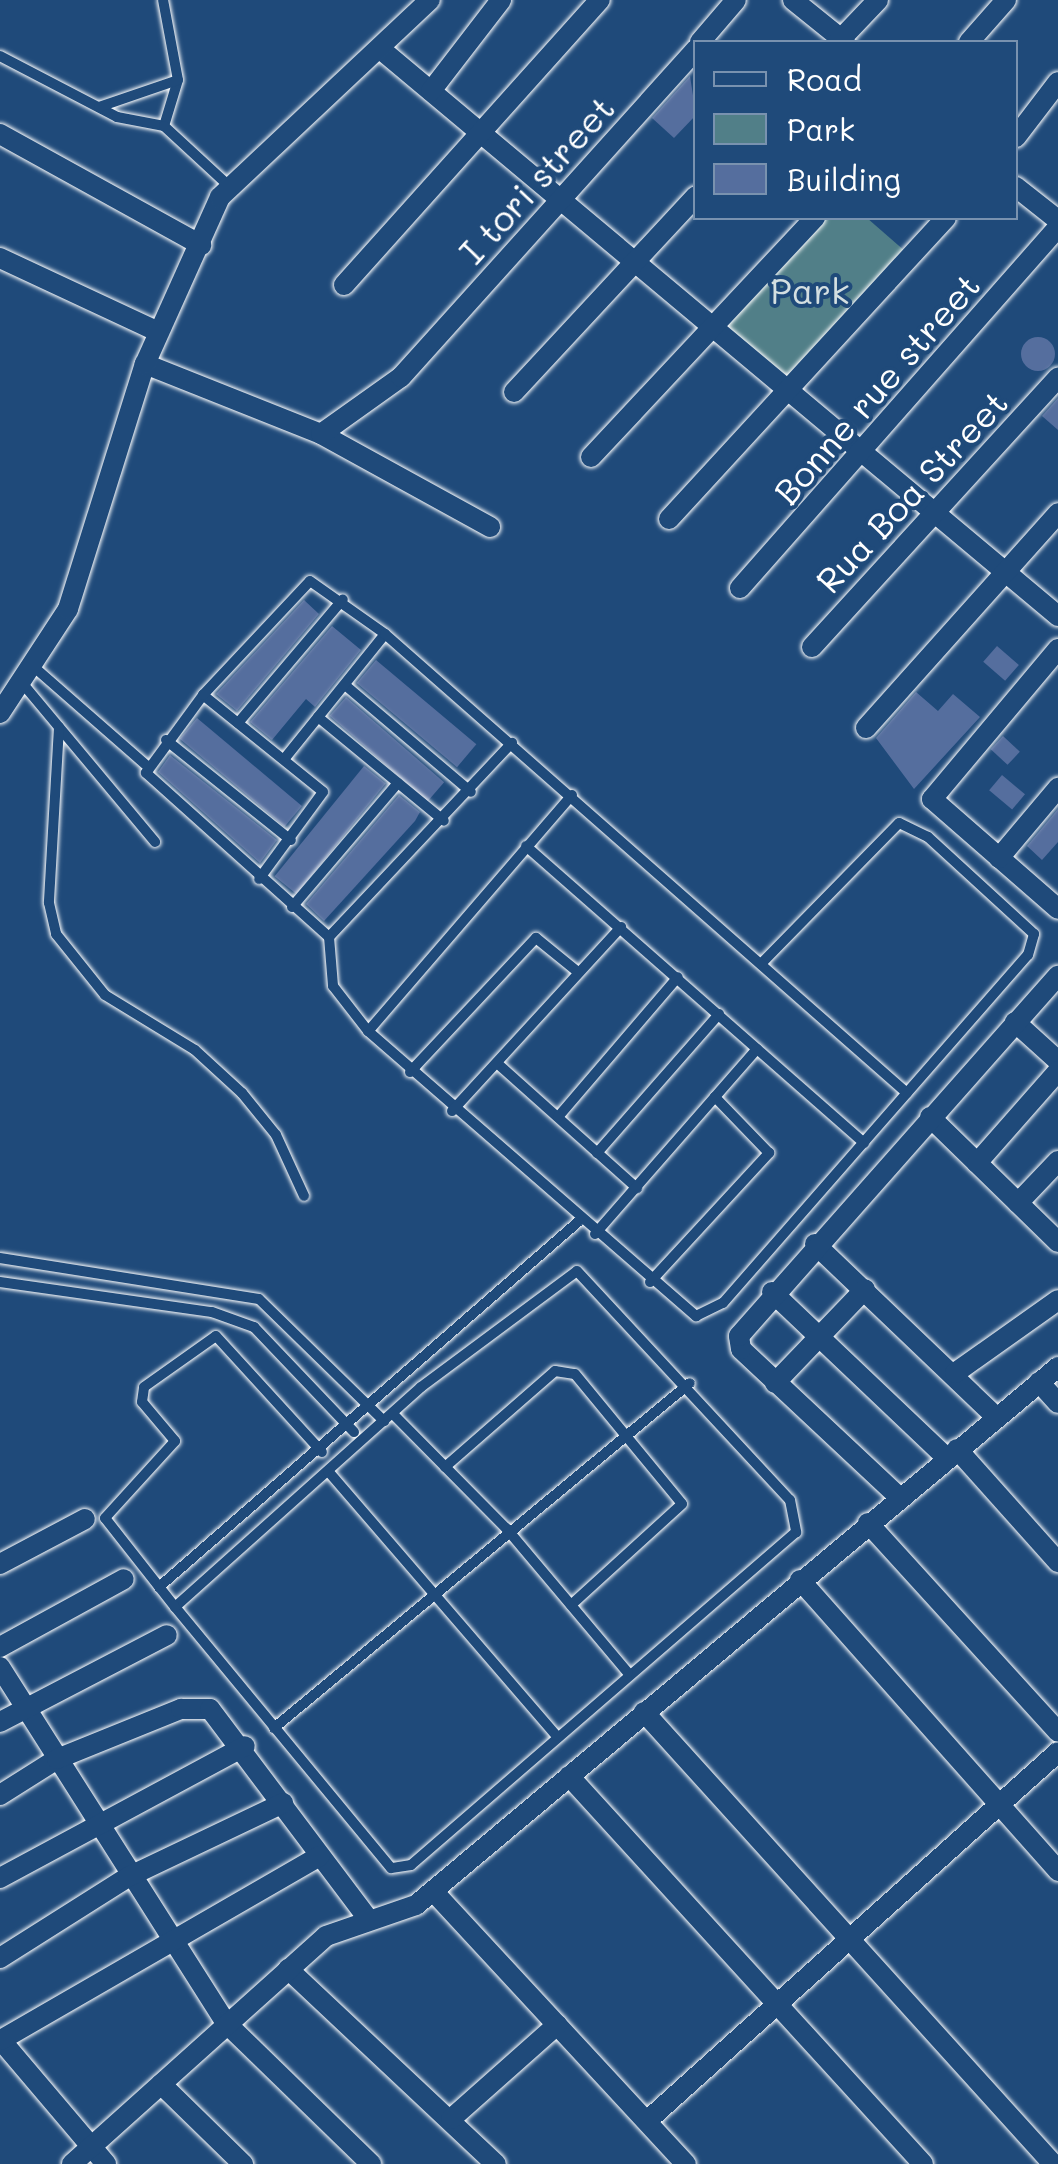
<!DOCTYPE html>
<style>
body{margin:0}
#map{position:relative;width:1058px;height:2164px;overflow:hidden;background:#1f4a7a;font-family:Mali,sans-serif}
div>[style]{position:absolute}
.green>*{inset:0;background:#517f88}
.building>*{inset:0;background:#556e9e;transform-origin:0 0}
.round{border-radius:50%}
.roads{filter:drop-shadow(0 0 2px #fff) drop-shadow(0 0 2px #fff)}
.service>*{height:10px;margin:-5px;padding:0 5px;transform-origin:5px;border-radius:5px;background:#1f4a7a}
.minor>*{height:20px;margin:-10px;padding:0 10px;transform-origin:10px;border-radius:10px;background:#1f4a7a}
span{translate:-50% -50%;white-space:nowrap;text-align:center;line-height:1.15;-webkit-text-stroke:8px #1f4a7a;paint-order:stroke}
.street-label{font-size:35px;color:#fff}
.park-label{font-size:35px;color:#d4dfe1}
.legend{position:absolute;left:693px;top:40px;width:325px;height:180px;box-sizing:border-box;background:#1f4a7a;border:2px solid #7992af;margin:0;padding:12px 18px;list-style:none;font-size:30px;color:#fff}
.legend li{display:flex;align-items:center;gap:20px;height:50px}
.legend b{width:50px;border:2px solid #7992af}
</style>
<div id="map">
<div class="green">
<div style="clip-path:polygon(819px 218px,867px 218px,906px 252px,785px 380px,721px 324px)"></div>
</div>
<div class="building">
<div style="clip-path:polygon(690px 76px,696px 115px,674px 138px,652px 118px)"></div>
<div class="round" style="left:1021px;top:337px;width:34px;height:34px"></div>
<div style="clip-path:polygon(1058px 398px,1058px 430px,1042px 416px)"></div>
<div style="clip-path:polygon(304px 600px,319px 614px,237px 711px,216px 694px)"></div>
<div style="clip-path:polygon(332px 626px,361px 650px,315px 707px,306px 699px,272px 740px,250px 722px)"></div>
<div style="left:997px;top:646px;width:29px;height:21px;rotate:41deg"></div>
<div style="left:376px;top:660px;width:131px;height:30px;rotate:40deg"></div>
<div style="clip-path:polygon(916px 692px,938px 711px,953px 694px,980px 717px,914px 789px,876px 738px)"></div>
<div style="left:346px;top:697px;width:130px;height:25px;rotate:41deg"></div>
<div style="left:197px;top:718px;width:137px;height:27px;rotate:40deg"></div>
<div style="left:1003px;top:736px;width:23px;height:18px;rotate:43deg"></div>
<div style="clip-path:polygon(170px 755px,277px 840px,260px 863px,158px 772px)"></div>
<div style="left:364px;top:766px;width:28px;height:142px;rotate:39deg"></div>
<div style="left:1002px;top:775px;width:30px;height:20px;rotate:40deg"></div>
<div style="clip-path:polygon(399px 795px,420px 812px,415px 821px,324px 921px,306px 904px)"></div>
<div style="clip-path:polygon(1058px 809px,1058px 842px,1042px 860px,1027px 846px)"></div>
</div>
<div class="roads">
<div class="service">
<div style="left:0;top:56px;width:132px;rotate:27.5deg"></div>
<div style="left:117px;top:117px;width:48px;rotate:10.8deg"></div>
<div style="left:164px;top:126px;width:48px;rotate:-73.1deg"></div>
<div style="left:178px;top:80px;width:81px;rotate:-100.6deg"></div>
<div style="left:99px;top:107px;width:83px;rotate:-18.9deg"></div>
<div style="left:164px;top:126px;width:87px;rotate:42.7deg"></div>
<div style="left:34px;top:667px;width:150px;rotate:41.2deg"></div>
<div style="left:23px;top:684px;width:206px;rotate:50.1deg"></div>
<div style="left:345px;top:685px;width:165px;rotate:40.3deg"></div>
<div style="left:203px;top:695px;width:154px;rotate:38.9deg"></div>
<div style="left:323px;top:792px;width:108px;rotate:126.3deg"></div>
<div style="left:318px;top:717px;width:163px;rotate:39.5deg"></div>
<div style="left:238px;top:723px;width:162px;rotate:-49.7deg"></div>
<div style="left:59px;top:727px;width:176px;rotate:93.3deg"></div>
<div style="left:49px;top:903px;width:32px;rotate:77deg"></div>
<div style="left:56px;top:934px;width:78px;rotate:51.2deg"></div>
<div style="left:105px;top:995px;width:105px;rotate:31.4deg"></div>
<div style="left:195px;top:1050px;width:64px;rotate:42.5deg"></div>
<div style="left:242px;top:1093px;width:54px;rotate:51deg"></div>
<div style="left:276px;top:1135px;width:67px;rotate:65.3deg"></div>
<div style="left:166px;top:740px;width:160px;rotate:38.7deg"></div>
<div style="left:285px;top:758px;width:159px;rotate:-51.1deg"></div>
<div style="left:572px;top:795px;width:312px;rotate:130.8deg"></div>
<div style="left:368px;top:1031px;width:435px;rotate:41deg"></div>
<div style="left:696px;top:1316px;width:30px;rotate:-26deg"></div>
<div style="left:723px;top:1303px;width:463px;rotate:-48.8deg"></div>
<div style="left:1028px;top:955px;width:22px;rotate:-74deg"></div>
<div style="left:1034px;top:934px;width:144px;rotate:-137.5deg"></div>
<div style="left:928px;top:837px;width:32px;rotate:-154deg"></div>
<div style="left:899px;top:823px;width:194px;rotate:134.4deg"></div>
<div style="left:526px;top:846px;width:450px;rotate:41.3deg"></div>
<div style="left:292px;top:907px;width:163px;rotate:-49.5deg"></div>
<div style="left:329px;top:937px;width:246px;rotate:-138.1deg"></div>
<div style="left:146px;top:773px;width:97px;rotate:-53.8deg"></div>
<div style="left:203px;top:695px;width:156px;rotate:-46.8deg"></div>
<div style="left:310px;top:581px;width:92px;rotate:35.2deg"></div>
<div style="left:385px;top:634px;width:695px;rotate:41.33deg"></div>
<div style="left:329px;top:937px;width:267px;rotate:-46.7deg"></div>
<div style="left:329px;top:937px;width:49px;rotate:85.3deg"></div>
<div style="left:333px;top:986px;width:57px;rotate:52.1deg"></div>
<div style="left:497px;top:1063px;width:188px;rotate:41.8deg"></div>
<div style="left:410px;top:1072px;width:184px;rotate:-46.8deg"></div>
<div style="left:536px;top:938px;width:55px;rotate:39.1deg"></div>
<div style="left:452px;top:1111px;width:250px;rotate:-47.4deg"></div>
<div style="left:558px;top:1117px;width:184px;rotate:-49.4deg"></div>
<div style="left:597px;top:1153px;width:185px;rotate:-48.7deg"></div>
<div style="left:595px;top:1234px;width:246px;rotate:-48.8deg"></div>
<div style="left:0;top:1258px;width:262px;rotate:9deg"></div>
<div style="left:259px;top:1299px;width:175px;rotate:44.3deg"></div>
<div style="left:577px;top:1271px;width:313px;rotate:47.1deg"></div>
<div style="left:790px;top:1500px;width:33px;rotate:79deg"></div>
<div style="left:796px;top:1532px;width:509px;rotate:139.14deg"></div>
<div style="left:411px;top:1865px;width:20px;rotate:171deg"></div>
<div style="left:391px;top:1868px;width:339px;rotate:-129.6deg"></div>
<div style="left:175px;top:1607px;width:330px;rotate:-41.8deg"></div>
<div style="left:421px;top:1387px;width:194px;rotate:-36.6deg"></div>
<div style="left:0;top:1282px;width:214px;rotate:8.1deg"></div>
<div style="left:212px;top:1312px;width:45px;rotate:19.7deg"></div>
<div style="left:254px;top:1327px;width:145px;rotate:46.4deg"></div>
<div style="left:650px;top:1282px;width:176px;rotate:-47.3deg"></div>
<div style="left:769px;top:1153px;width:78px;rotate:-134deg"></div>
<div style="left:393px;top:1414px;width:161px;rotate:45.3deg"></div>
<div style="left:506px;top:1528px;width:189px;rotate:49.9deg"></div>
<div style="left:445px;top:1467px;width:146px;rotate:-41.1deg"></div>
<div style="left:555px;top:1371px;width:20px;rotate:9deg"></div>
<div style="left:575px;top:1374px;width:168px;rotate:50.5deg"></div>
<div style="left:682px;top:1504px;width:150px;rotate:137.7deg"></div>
<div style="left:328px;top:1471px;width:349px;rotate:49.2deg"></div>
<div style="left:159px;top:1587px;width:556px;rotate:-41.06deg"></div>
<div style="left:175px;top:1607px;width:113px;rotate:-128.2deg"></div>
<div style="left:105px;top:1518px;width:104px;rotate:-47.7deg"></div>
<div style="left:175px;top:1441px;width:51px;rotate:-130.2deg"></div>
<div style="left:142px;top:1402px;width:15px;rotate:-82deg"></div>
<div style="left:144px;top:1387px;width:88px;rotate:-35.3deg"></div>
<div style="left:216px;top:1336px;width:157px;rotate:47.6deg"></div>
<div style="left:274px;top:1728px;width:540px;rotate:-39.67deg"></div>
</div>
<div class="minor">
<div style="left:793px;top:0;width:67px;rotate:38.9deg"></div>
<div style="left:700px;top:42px;width:55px;rotate:-49.4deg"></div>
<div style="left:838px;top:42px;width:58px;rotate:-46.4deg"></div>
<div style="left:969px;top:42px;width:56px;rotate:-48.6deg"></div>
<div style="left:384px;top:52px;width:879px;rotate:39.92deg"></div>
<div style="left:431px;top:91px;width:115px;rotate:-52.4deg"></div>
<div style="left:0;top:134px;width:230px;rotate:28.9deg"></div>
<div style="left:1016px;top:137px;width:69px;rotate:-52.6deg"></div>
<div style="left:1016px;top:187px;width:53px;rotate:38.2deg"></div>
<div style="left:0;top:258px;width:175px;rotate:25deg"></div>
<div style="left:344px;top:285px;width:383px;rotate:-48.1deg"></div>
<div style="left:145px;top:364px;width:189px;rotate:21.7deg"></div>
<div style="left:321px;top:434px;width:193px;rotate:28.8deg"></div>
<div style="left:514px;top:392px;width:267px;rotate:-47.1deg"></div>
<div style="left:321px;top:434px;width:98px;rotate:-35.5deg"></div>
<div style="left:401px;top:377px;width:441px;rotate:-48deg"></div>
<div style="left:591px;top:457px;width:328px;rotate:-46.9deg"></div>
<div style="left:669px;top:519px;width:409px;rotate:-47.4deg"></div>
<div style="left:740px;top:588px;width:481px;rotate:-48.6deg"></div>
<div style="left:812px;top:647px;width:365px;rotate:-47.6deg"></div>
<div style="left:1058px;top:649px;width:196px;rotate:130deg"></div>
<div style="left:932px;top:799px;width:167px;rotate:41.1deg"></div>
<div style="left:0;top:713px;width:124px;rotate:-56.8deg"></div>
<div style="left:68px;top:609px;width:257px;rotate:-72.6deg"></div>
<div style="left:145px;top:364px;width:183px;rotate:-65.8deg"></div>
<div style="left:220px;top:197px;width:288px;rotate:-43.2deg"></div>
<div style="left:866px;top:728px;width:288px;rotate:-48.2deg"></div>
<div style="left:999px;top:858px;width:92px;rotate:-49.9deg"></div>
<div style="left:1015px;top:1022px;width:58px;rotate:42.2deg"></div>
<div style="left:930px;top:1117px;width:179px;rotate:44.3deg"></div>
<div style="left:977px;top:1163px;width:123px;rotate:-48.6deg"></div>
<div style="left:1018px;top:1203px;width:58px;rotate:-46.4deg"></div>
<div style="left:815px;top:1244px;width:249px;rotate:43.7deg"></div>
<div style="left:772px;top:1292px;width:241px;rotate:43.5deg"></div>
<div style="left:955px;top:1373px;width:126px;rotate:-35.3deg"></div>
<div style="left:1039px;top:1382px;width:28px;rotate:48deg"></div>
<div style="left:775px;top:1383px;width:130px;rotate:-46.2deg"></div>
<div style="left:957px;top:1449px;width:152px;rotate:48.2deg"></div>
<div style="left:899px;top:1497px;width:216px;rotate:-136.9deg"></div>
<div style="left:741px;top:1349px;width:13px;rotate:-99deg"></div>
<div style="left:739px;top:1336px;width:481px;rotate:-48.5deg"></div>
<div style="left:868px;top:1523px;width:282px;rotate:47.7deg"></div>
<div style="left:0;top:1564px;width:96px;rotate:-27.9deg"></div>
<div style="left:800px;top:1580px;width:389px;rotate:48.4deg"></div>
<div style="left:0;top:1647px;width:141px;rotate:-28.7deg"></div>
<div style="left:0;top:1667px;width:420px;rotate:57.6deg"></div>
<div style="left:225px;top:2022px;width:204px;rotate:44.2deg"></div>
<div style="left:644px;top:1712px;width:610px;rotate:47.86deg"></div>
<div style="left:0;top:1722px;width:188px;rotate:-27.5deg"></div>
<div style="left:569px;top:1776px;width:525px;rotate:47.62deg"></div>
<div style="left:0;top:1795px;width:67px;rotate:-32.3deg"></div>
<div style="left:57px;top:1759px;width:134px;rotate:-22deg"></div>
<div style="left:181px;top:1709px;width:29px"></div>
<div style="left:210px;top:1709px;width:261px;rotate:53deg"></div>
<div style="left:0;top:1878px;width:278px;rotate:-28.3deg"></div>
<div style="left:433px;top:1891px;width:372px;rotate:47.2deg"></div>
<div style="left:0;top:1958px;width:151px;rotate:-32.3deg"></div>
<div style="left:128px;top:1877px;width:172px;rotate:-25.5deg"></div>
<div style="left:288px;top:1969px;width:285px;rotate:43.2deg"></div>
<div style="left:0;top:2039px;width:164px;rotate:49.7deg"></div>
<div style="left:1px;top:2040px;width:368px;rotate:-30deg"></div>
<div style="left:161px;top:2084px;width:115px;rotate:44.3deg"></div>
<div style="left:451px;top:2119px;width:142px;rotate:-41.6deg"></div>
<div style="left:647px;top:2121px;width:552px;rotate:-41.92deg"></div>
<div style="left:72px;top:2164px;width:341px;rotate:-41.9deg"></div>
<div style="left:326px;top:1936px;width:95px;rotate:-19deg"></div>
<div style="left:416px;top:1905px;width:838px;rotate:-39.96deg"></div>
</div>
</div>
<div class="street-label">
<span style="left:536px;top:179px;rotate:-48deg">I tori street</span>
<span style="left:876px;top:388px;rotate:-49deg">Bonne rue street</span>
<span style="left:911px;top:491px;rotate:-47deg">Rua Boa Street</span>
</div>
<div class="park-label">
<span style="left:810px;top:290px">Park</span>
</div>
<ul class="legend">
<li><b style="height:12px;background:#1f4a7a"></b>Road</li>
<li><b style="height:28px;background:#517f88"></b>Park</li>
<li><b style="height:28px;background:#556e9e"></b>Building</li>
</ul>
</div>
